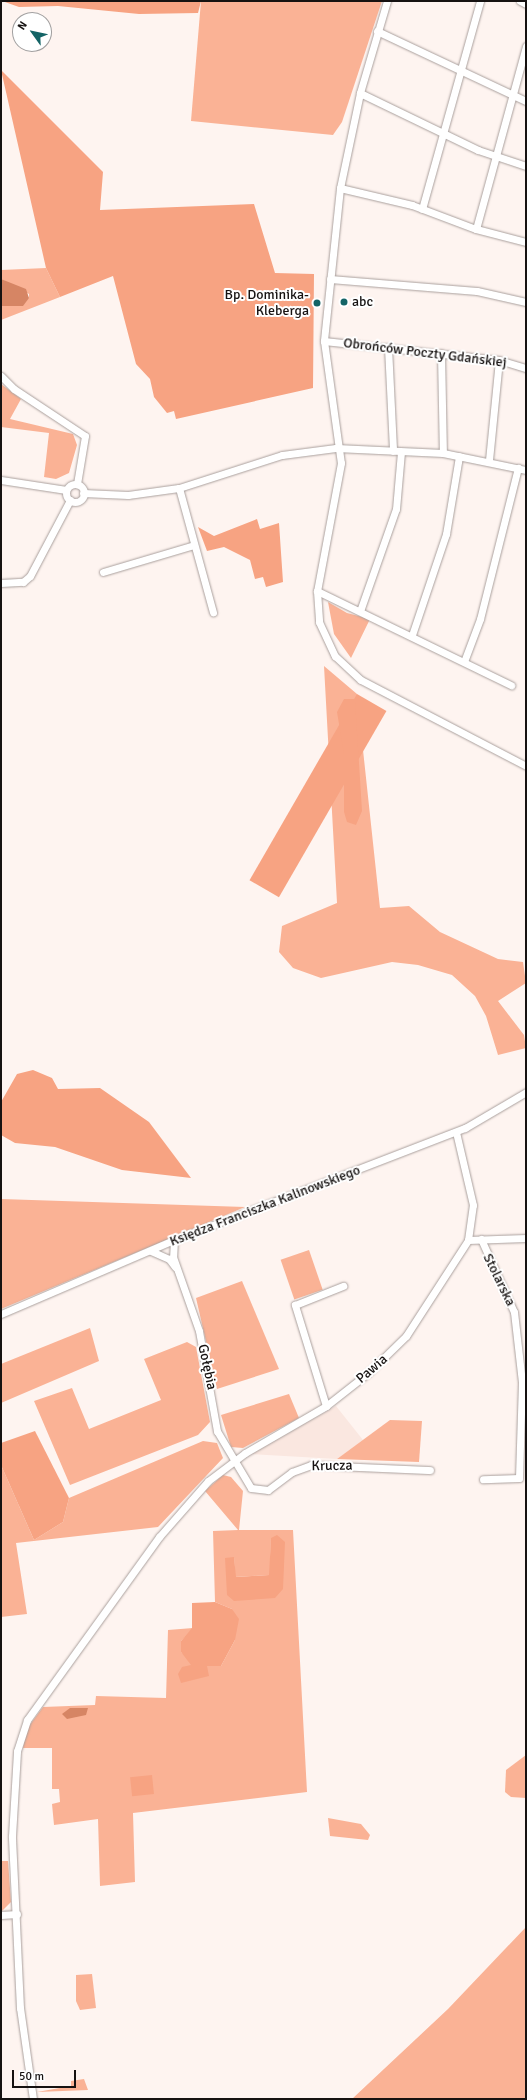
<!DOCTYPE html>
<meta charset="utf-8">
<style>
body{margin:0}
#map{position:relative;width:527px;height:2100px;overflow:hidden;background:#fef4f0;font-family:Signika,sans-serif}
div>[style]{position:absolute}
.built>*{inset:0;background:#fae7e0}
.green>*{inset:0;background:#fab295;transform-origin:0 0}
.forest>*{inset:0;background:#f7a382;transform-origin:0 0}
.water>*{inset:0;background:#d68564}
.roads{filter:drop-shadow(0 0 1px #aaa09d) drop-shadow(0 0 1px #aaa09d)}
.street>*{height:7px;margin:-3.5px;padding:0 3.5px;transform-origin:3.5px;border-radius:3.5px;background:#fff}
.street>.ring{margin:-3.5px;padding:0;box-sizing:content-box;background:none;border:7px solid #fff;border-radius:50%}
.dots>*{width:11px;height:11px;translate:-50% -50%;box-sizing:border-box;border:2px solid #fff;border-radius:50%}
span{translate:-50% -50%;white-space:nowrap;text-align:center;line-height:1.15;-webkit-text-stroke:4px #fff;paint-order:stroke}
.poi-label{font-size:14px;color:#161211}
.right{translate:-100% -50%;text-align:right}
.left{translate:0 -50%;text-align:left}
.street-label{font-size:14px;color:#161211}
.frame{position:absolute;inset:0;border:2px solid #161211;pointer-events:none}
.north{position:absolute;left:12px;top:12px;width:40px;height:40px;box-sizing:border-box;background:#fff;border:1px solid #a2a0a0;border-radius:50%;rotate:303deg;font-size:11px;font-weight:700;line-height:16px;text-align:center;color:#161211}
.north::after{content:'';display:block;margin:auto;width:14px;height:18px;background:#146466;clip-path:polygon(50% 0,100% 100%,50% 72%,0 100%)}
.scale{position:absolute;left:12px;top:2070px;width:64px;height:18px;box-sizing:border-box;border:2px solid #161211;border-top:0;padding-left:5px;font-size:12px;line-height:14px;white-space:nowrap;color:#161211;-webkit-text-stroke:3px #fff;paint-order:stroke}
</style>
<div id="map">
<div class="built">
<div style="clip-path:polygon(336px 1406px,363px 1440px,337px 1459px,251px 1454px)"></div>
</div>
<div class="green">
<div style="clip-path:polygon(201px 1px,382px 1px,342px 122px,333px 135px,191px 121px)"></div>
<div style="clip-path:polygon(46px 268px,60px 297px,1px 320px,1px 306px,29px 298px,29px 294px,1px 279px,1px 270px)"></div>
<div style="clip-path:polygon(1px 384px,21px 399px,10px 419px,73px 434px,77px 445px,69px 473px,56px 479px,44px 477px,49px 433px,1px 427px)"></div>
<div style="clip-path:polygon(328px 602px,347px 613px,370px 619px,351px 658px,334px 634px)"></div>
<div style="clip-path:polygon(324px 666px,357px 694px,380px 908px,409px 906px,440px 932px,498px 959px,523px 962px,526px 983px,498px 1001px,524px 1035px,526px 1048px,498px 1055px,486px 1016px,475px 996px,452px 975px,418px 965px,392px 962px,321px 978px,293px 968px,279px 952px,282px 926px,337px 903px)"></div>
<div style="clip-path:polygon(1px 1199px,245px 1207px,1px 1309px)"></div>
<div style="left:309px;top:1250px;width:42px;height:30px;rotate:71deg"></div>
<div style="clip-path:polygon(242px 1281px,279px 1369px,217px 1389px,196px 1298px)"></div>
<div style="clip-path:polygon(90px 1328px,99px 1361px,1px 1403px,1px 1364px)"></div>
<div style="clip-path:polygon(187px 1342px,196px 1347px,210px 1422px,198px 1435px,70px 1485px,34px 1401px,72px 1388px,89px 1429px,161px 1400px,144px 1359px)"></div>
<div style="clip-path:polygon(289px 1394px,299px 1418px,243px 1448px,231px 1447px,221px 1415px)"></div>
<div style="clip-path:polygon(390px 1420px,422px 1421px,419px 1462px,337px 1459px)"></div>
<div style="clip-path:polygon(203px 1441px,217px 1443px,223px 1458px,158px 1527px,16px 1543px,27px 1614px,1px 1617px,1px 1465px,34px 1540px,63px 1522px,69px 1498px)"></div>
<div style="clip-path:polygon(evenodd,223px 1475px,231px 1477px,243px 1491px,239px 1530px,293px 1530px,307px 1792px,133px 1813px,135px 1882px,100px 1886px,98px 1819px,54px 1825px,52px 1804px,60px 1802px,59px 1789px,52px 1789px,52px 1748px,23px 1748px,26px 1730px,43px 1707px,95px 1705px,96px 1696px,166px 1698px,168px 1630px,193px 1628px,181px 1641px,181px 1652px,191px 1660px,191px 1665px,221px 1666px,235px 1640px,232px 1609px,215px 1602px,213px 1531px,238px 1530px,205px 1491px,223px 1475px,271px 1538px,275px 1598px,227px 1595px,234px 1557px,235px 1577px,270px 1575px,271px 1538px)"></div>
<div style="clip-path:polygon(526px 1755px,526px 1798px,511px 1797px,505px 1792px,506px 1770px)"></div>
<div style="clip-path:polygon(328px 1818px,361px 1824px,370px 1835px,368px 1840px,330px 1836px)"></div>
<div style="clip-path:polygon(1px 1861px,8px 1861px,11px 1902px,1px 1912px)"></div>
<div style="clip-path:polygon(526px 1927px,526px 2099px,352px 2099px,448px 2009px)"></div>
<div style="clip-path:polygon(92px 1974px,96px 2008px,80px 2010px,76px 2001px,76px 1975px)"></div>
<div style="clip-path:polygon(84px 2079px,88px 2090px,37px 2092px,71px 2086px,71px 2081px)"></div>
</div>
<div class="forest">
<div style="clip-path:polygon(2px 1px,201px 1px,198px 13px,139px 14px,58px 6px,19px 7px)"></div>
<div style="clip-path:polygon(1px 70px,103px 172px,100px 210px,254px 204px,275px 273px,314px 274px,313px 388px,176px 419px,174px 411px,167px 413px,154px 397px,150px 379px,136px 364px,113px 276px,60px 297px,46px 268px)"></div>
<div style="clip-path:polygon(257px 519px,260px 529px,279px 523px,283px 582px,266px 587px,263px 577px,255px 579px,250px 560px,224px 547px,207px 551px,198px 527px,214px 536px)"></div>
<div style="left:357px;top:694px;width:34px;height:215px;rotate:30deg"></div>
<div style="clip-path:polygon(344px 699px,355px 699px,362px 811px,356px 825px,347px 822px,344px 812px,344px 754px,337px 712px)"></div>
<div style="clip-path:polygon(33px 1070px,52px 1078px,58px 1089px,100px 1088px,149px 1122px,191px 1178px,122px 1170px,55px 1147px,15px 1143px,1px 1135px,1px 1102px,17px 1074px)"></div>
<div style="clip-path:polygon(35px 1431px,69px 1498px,63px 1522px,34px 1540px,1px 1465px,1px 1443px)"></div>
<div style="clip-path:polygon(277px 1535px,285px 1542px,283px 1589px,275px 1598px,234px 1601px,227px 1595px,225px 1558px,234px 1557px,236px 1577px,269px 1575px,271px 1538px)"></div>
<div style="clip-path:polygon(215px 1602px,232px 1609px,239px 1619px,235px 1640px,221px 1666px,207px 1666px,209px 1676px,181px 1683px,178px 1674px,182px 1667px,191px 1665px,181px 1652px,181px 1641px,192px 1628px,192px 1603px)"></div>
<div style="left:152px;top:1775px;width:19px;height:22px;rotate:84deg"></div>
</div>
<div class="water">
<div style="clip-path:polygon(1px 279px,26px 289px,29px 298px,23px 306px,1px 306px)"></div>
<div style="clip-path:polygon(70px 1708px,88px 1708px,86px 1715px,67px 1719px,62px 1714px)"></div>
</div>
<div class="roads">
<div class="street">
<div style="left:387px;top:1px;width:96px;rotate:106.4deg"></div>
<div style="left:360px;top:93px;width:97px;rotate:101.9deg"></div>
<div style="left:340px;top:188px;width:154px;rotate:96deg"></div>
<div style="left:324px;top:341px;width:123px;rotate:82.1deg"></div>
<div style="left:341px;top:463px;width:130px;rotate:100.6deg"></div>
<div style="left:317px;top:591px;width:31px;rotate:86deg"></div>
<div style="left:319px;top:622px;width:38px;rotate:65deg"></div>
<div style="left:335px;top:656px;width:35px;rotate:43deg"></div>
<div style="left:361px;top:680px;width:186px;rotate:27.5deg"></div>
<div style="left:520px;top:1px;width:7px;rotate:27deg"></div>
<div style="left:377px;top:31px;width:165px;rotate:25.2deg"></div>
<div style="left:360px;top:93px;width:131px;rotate:25.8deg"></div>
<div style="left:478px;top:150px;width:51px;rotate:18.4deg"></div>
<div style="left:340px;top:188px;width:74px;rotate:13.3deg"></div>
<div style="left:412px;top:205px;width:68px;rotate:20.6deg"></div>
<div style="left:476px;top:229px;width:52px;rotate:14.6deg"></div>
<div style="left:422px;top:209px;width:216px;rotate:-74.4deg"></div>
<div style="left:476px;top:229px;width:190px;rotate:-74.7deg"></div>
<div style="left:330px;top:279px;width:147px;rotate:4.7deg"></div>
<div style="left:477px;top:291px;width:50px;rotate:12.7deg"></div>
<div style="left:324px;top:341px;width:176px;rotate:6.2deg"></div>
<div style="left:499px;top:360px;width:28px;rotate:17deg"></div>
<div style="left:388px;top:347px;width:104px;rotate:87.2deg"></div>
<div style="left:441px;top:353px;width:100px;rotate:88.9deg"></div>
<div style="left:1px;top:376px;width:18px;rotate:45deg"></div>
<div style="left:14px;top:389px;width:85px;rotate:33.5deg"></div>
<div style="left:85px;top:436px;width:49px;rotate:99.5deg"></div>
<div style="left:489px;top:460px;width:100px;rotate:-84.3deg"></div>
<div style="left:1px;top:480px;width:66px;rotate:8.7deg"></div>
<div class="ring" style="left:66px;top:484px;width:11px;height:11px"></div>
<div style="left:179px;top:488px;width:129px;rotate:74.7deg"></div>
<div style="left:83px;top:493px;width:45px;rotate:2.5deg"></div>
<div style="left:128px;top:495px;width:51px;rotate:-7.8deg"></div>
<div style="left:179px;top:488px;width:108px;rotate:-17.8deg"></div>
<div style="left:282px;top:455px;width:54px;rotate:-7.4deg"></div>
<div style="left:336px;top:448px;width:107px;rotate:2.7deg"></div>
<div style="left:443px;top:453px;width:85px;rotate:11.6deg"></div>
<div style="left:103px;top:572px;width:95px;rotate:-16.5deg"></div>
<div style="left:1px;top:583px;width:22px;rotate:-3deg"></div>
<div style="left:23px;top:582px;width:9px;rotate:-41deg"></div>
<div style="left:30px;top:576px;width:86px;rotate:-62.2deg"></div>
<div style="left:317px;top:591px;width:216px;rotate:25.9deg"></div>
<div style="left:360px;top:611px;width:108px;rotate:-70.6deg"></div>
<div style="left:396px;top:509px;width:57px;rotate:-85deg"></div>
<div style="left:412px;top:635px;width:107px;rotate:-71.4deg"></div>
<div style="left:446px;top:534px;width:79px;rotate:-80.5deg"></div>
<div style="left:465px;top:659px;width:43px;rotate:-69.4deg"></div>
<div style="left:480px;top:619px;width:156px;rotate:-75.9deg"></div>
<div style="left:481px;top:1239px;width:80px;rotate:65.7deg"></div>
<div style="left:514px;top:1312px;width:70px;rotate:83.5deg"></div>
<div style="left:522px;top:1382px;width:96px;rotate:91.8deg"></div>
<div style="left:519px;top:1478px;width:36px;rotate:178deg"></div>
<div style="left:174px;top:1240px;width:17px;rotate:93deg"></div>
<div style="left:173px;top:1257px;width:78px;rotate:70.6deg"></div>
<div style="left:199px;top:1331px;width:102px;rotate:79.8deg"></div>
<div style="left:217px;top:1431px;width:66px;rotate:59.2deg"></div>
<div style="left:251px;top:1488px;width:17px;rotate:7deg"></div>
<div style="left:268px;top:1490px;width:30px;rotate:-37deg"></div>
<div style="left:292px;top:1472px;width:20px;rotate:-20deg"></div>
<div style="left:311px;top:1465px;width:119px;rotate:2.4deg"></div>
<div style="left:468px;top:1240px;width:58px;rotate:-2deg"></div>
<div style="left:151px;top:1251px;width:20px;rotate:24deg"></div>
<div style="left:169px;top:1259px;width:10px;rotate:53deg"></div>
<div style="left:1px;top:1314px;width:188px;rotate:-23.2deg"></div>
<div style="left:174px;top:1240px;width:312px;rotate:-21.1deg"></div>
<div style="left:465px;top:1128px;width:71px;rotate:-30.5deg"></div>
<div style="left:326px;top:1406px;width:106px;rotate:-107.1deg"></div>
<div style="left:295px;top:1305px;width:52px;rotate:-21.6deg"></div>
<div style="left:1px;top:1915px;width:16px;rotate:-4deg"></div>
<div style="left:33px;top:2099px;width:92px;rotate:-98.1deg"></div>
<div style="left:20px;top:2008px;width:172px;rotate:-92.7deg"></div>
<div style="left:12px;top:1836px;width:85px;rotate:-86.6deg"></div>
<div style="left:17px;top:1751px;width:33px;rotate:-72deg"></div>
<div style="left:27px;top:1720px;width:226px;rotate:-54.2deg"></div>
<div style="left:159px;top:1537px;width:74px;rotate:-48.8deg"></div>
<div style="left:208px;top:1481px;width:46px;rotate:-37.1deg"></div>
<div style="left:245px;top:1453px;width:94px;rotate:-30.1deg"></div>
<div style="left:326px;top:1406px;width:53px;rotate:-38.2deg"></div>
<div style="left:368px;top:1373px;width:53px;rotate:-44.2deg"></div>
<div style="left:406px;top:1336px;width:114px;rotate:-57.1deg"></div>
<div style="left:468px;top:1240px;width:35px;rotate:-82deg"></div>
<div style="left:473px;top:1205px;width:75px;rotate:-103.1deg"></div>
</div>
</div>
<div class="dots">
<div style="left:344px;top:302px;background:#146466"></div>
<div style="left:317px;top:303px;background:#146466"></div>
</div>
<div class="poi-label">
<span class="right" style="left:309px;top:303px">Bp. Dominika-<br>Kleberga</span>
<span class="left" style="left:352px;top:302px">abc</span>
</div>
<div class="street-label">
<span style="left:425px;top:353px;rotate:7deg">Obrońców Poczty Gdańskiej</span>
<span style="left:265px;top:1206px;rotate:-21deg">Księdza Franciszka Kalinowskiego</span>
<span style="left:499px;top:1280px;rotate:64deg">Stolarska</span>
<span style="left:207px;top:1367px;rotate:78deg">Gołębia</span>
<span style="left:372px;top:1369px;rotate:-41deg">Pawia</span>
<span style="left:332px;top:1466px;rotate:-1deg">Krucza</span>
</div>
<div class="frame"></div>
<div class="north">N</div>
<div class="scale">50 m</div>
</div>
